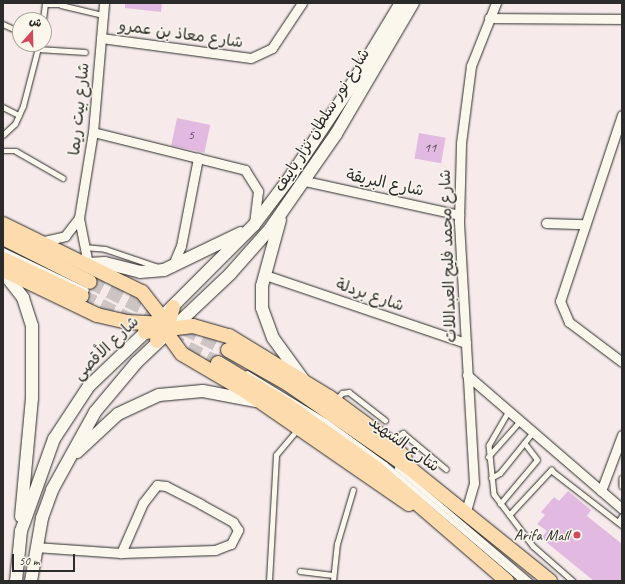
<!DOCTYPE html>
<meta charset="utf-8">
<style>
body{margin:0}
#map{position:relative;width:625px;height:584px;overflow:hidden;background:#f6ebea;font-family:Caveat,"Playpen Sans Arabic",sans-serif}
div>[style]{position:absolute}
.building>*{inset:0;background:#e1b9e1;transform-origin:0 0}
.trunk-tunnel>*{height:14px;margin-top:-7px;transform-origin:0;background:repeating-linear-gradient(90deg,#cdc5c4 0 14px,transparent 0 21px)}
.roads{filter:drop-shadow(0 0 1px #2b2b2b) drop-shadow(0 0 1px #2b2b2b)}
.service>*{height:4.5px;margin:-2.25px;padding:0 2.25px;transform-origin:2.25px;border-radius:2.25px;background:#fbf7ec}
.minor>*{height:9px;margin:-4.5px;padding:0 4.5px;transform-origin:4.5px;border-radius:4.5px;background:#fbf7ec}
.secondary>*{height:12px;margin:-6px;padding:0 6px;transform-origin:6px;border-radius:6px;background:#fbf7ec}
.trunk>*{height:14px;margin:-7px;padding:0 7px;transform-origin:7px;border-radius:7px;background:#fedbac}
.dots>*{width:11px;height:11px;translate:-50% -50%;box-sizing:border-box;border:2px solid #fbf7ec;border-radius:50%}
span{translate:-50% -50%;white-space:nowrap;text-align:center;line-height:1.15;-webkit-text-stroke:3px #fbf7ec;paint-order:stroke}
.number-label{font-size:14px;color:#584e58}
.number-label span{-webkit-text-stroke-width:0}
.street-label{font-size:16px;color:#2b2b2b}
.poi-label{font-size:16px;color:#2b2b2b}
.right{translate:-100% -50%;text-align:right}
.frame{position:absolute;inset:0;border:4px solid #2b2b2b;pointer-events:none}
.north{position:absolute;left:12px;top:12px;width:40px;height:40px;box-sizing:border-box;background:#fbf7ec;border:1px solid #a8a59f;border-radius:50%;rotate:20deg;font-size:11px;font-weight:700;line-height:16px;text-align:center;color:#2b2b2b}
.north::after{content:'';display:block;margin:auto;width:14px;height:18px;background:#d1495b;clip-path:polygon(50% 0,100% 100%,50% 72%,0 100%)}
.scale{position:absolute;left:12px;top:554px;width:63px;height:18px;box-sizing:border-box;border:2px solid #2b2b2b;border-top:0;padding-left:5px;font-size:12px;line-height:14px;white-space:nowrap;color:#2b2b2b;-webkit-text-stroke:3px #fbf7ec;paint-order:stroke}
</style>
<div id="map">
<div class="building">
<div style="clip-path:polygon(125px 3px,162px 3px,161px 12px,125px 8px)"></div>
<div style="left:177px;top:118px;width:34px;height:28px;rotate:12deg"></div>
<div style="left:419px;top:133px;width:27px;height:26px;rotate:10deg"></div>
<div style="clip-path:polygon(568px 491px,591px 510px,587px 516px,622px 544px,622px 581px,594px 581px,541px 538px,547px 531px,537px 524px,545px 515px,541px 512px,554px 497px,559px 501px)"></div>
</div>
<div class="trunk-tunnel">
<div style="left:90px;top:282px;width:154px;rotate:26.2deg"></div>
<div style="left:82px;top:296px;width:54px;rotate:26.6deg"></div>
<div style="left:169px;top:339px;width:55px;rotate:26.1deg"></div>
</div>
<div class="roads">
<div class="service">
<div style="left:45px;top:5px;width:16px"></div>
<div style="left:61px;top:5px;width:43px;rotate:13.4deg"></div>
<div style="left:43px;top:20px;width:17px;rotate:-83deg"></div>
<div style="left:3px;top:24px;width:19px;rotate:25deg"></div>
<div style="left:38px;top:49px;width:47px;rotate:3.7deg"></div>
<div style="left:3px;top:107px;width:18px;rotate:27deg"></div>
<div style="left:3px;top:135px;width:16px;rotate:-43deg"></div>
<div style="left:15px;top:124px;width:20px;rotate:-66deg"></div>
<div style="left:23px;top:106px;width:64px;rotate:-75.5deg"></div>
<div style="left:3px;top:151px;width:13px"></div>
<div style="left:16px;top:151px;width:54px;rotate:29.9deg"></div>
<div style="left:84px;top:247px;width:21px;rotate:5deg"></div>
<div style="left:105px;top:249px;width:53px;rotate:18.8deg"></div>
<div style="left:3px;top:250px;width:92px;rotate:25.7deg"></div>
<div style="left:247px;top:373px;width:92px;rotate:31.3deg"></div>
<div style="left:326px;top:421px;width:73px;rotate:36.1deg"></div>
<div style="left:385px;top:464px;width:181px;rotate:40.3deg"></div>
<div style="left:336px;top:400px;width:9px;rotate:-49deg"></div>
<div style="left:342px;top:393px;width:7px;rotate:-8deg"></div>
<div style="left:349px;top:392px;width:46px;rotate:37.9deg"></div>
<div style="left:509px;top:411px;width:39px;rotate:120deg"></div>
<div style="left:489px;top:445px;width:49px;rotate:84.2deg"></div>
<div style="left:494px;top:494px;width:65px;rotate:53.1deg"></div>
<div style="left:533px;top:546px;width:53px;rotate:41.2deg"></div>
<div style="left:391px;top:440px;width:14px;rotate:-30deg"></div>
<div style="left:403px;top:433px;width:56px;rotate:39.9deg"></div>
<div style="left:488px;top:457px;width:48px;rotate:-48.4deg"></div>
<div style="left:397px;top:468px;width:175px;rotate:40.4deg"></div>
<div style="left:491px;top:478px;width:10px;rotate:-29deg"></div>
<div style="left:500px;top:473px;width:53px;rotate:-51.2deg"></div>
<div style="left:622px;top:478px;width:8px;rotate:90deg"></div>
<div style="left:500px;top:504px;width:57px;rotate:-49.9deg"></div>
<div style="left:537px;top:460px;width:21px;rotate:-127deg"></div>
<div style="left:509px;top:515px;width:62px;rotate:-47deg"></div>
<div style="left:551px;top:470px;width:90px;rotate:37.8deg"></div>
<div style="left:618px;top:522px;width:7px;rotate:-56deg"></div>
<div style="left:300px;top:571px;width:33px;rotate:7deg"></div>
<div style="left:269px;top:581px;width:126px;rotate:-86.8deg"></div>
<div style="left:276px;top:455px;width:33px;rotate:-50deg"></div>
<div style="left:333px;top:581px;width:37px;rotate:-84deg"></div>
<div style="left:337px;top:544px;width:56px;rotate:-73.5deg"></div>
</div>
<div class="minor">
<div style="left:489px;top:18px;width:133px;rotate:0.4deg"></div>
<div style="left:101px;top:38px;width:151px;rotate:7.6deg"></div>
<div style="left:251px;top:58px;width:23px;rotate:-25deg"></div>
<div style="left:272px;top:48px;width:54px;rotate:-56.3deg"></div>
<div style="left:622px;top:115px;width:196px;rotate:108.4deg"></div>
<div style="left:560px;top:301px;width:23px;rotate:67deg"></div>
<div style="left:569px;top:322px;width:66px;rotate:37deg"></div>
<div style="left:93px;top:132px;width:157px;rotate:14deg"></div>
<div style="left:245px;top:170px;width:25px;rotate:58deg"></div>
<div style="left:258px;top:191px;width:31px;rotate:97deg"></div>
<div style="left:305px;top:181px;width:158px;rotate:12.4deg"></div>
<div style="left:546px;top:223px;width:38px;rotate:2deg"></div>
<div style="left:40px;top:242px;width:26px;rotate:-13deg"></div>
<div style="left:65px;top:236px;width:23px;rotate:-52deg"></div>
<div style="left:88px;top:264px;width:47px;rotate:-101.1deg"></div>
<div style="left:79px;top:218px;width:87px;rotate:-80.8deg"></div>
<div style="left:93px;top:132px;width:129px;rotate:-85.1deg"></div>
<div style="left:172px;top:267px;width:23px;rotate:-67deg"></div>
<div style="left:181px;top:246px;width:90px;rotate:-79.1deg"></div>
<div style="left:265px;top:275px;width:212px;rotate:18.7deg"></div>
<div style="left:467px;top:375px;width:205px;rotate:40.8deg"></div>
<div style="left:601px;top:491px;width:60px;rotate:-69.4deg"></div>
<div style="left:466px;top:511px;width:29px;rotate:-74deg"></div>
<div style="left:474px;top:483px;width:262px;rotate:-93.3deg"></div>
<div style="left:459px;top:221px;width:78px;rotate:-88.5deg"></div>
<div style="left:461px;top:143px;width:78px;rotate:-82.6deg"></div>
<div style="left:471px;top:66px;width:68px;rotate:-68.4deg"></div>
<div style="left:35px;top:547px;width:86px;rotate:4deg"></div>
<div style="left:121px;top:553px;width:94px;rotate:-1.8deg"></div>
<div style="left:215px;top:550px;width:17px;rotate:-21deg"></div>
<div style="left:231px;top:544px;width:16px;rotate:-63deg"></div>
<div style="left:238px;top:530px;width:9px;rotate:-122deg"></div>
<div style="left:233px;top:522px;width:37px;rotate:-151deg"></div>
<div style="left:201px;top:504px;width:39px;rotate:-153deg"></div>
<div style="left:166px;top:486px;width:9px;rotate:-174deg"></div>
<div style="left:157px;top:485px;width:23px;rotate:128deg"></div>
<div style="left:143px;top:503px;width:55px;rotate:113.7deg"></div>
</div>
<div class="secondary">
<div style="left:280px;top:220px;width:68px;rotate:105.3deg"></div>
<div style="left:262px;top:286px;width:22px;rotate:90deg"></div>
<div style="left:262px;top:308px;width:32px;rotate:70deg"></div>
<div style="left:273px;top:338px;width:54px;rotate:54deg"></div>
<div style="left:88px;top:264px;width:17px;rotate:-3deg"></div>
<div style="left:105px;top:263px;width:36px;rotate:14deg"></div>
<div style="left:140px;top:272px;width:24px;rotate:-5deg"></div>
<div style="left:164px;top:270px;width:85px;rotate:-25.7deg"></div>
<div style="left:3px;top:272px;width:33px;rotate:52deg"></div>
<div style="left:23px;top:298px;width:29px;rotate:72deg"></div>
<div style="left:32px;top:326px;width:72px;rotate:90deg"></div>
<div style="left:32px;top:398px;width:119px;rotate:95.3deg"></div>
<div style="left:167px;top:312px;width:123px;rotate:-45deg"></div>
<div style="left:254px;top:225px;width:56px;rotate:-52.9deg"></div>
<div style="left:288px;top:180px;width:110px;rotate:-56.2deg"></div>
<div style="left:349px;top:89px;width:100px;rotate:-58.8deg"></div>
<div style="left:77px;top:452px;width:56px;rotate:-42.8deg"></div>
<div style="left:118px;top:414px;width:45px;rotate:-24.9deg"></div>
<div style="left:159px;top:395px;width:44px;rotate:-5.2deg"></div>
<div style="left:203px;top:391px;width:54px;rotate:10.7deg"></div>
<div style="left:16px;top:581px;width:50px;rotate:-84.3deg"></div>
<div style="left:21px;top:531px;width:98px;rotate:-70.3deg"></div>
<div style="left:54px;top:439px;width:64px;rotate:-56.6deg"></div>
<div style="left:89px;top:386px;width:87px;rotate:-43.6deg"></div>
<div style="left:31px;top:581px;width:64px;rotate:-80.1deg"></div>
<div style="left:42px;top:518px;width:30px;rotate:-70deg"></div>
<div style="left:52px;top:490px;width:89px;rotate:-61.1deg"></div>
<div style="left:95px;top:412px;width:65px;rotate:-50deg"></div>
<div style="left:137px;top:362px;width:128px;rotate:-43.4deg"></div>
<div style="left:230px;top:274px;width:60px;rotate:-48.4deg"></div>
<div style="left:270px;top:229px;width:116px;rotate:-55.2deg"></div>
<div style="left:336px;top:134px;width:152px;rotate:-59.6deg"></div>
</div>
<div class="trunk">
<div style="left:3px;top:224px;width:155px;rotate:26.1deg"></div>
<div style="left:142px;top:292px;width:28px;rotate:52deg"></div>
<div style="left:159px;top:314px;width:27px;rotate:94deg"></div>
<div style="left:3px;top:238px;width:97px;rotate:26.8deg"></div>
<div style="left:3px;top:259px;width:87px;rotate:25.1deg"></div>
<div style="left:3px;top:270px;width:104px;rotate:25.6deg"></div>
<div style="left:97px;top:315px;width:31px;rotate:13deg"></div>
<div style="left:127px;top:322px;width:33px;rotate:3deg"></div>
<div style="left:173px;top:307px;width:26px;rotate:106deg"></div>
<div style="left:166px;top:332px;width:27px;rotate:54deg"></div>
<div style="left:182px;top:354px;width:73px;rotate:30.4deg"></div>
<div style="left:245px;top:391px;width:199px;rotate:34.6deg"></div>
<div style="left:145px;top:332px;width:48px;rotate:-7.1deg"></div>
<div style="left:193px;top:326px;width:37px;rotate:16deg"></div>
<div style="left:229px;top:336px;width:117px;rotate:31.4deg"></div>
<div style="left:329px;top:397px;width:74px;rotate:36.3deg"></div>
<div style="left:389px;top:441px;width:23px;rotate:47deg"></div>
<div style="left:228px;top:350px;width:69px;rotate:29.5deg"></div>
<div style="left:288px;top:384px;width:151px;rotate:34.7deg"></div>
<div style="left:412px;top:470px;width:177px;rotate:38.8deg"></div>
<div style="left:218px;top:363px;width:81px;rotate:31.3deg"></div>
<div style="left:287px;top:405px;width:109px;rotate:35.3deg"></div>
<div style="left:376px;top:468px;width:173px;rotate:40.8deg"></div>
</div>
</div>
<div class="dots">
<div style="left:577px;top:535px;background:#d1495b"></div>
</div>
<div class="number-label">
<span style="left:191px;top:135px">5</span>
<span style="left:430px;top:148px">11</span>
</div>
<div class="street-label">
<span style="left:181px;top:34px;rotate:8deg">شارع معاذ بن عمرو</span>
<span style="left:79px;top:109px;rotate:-84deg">شارع بيت ريما</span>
<span style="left:322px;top:120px;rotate:-58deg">شارع نور سلطان نزار باييف</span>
<span style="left:385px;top:183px;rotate:12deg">شارع البريقة</span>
<span style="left:448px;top:256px;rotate:-92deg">شارع محمد فليح العبداللات</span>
<span style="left:370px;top:295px;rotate:19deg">شارع بردلة</span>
<span style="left:106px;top:348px;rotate:-44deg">شارع الأقصى</span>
<span style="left:404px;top:444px;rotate:36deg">شارع الشهيد</span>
</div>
<div class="poi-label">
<span class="right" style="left:569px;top:535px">Arifa Mall</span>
</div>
<div class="frame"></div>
<div class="north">ش</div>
<div class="scale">50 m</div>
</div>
